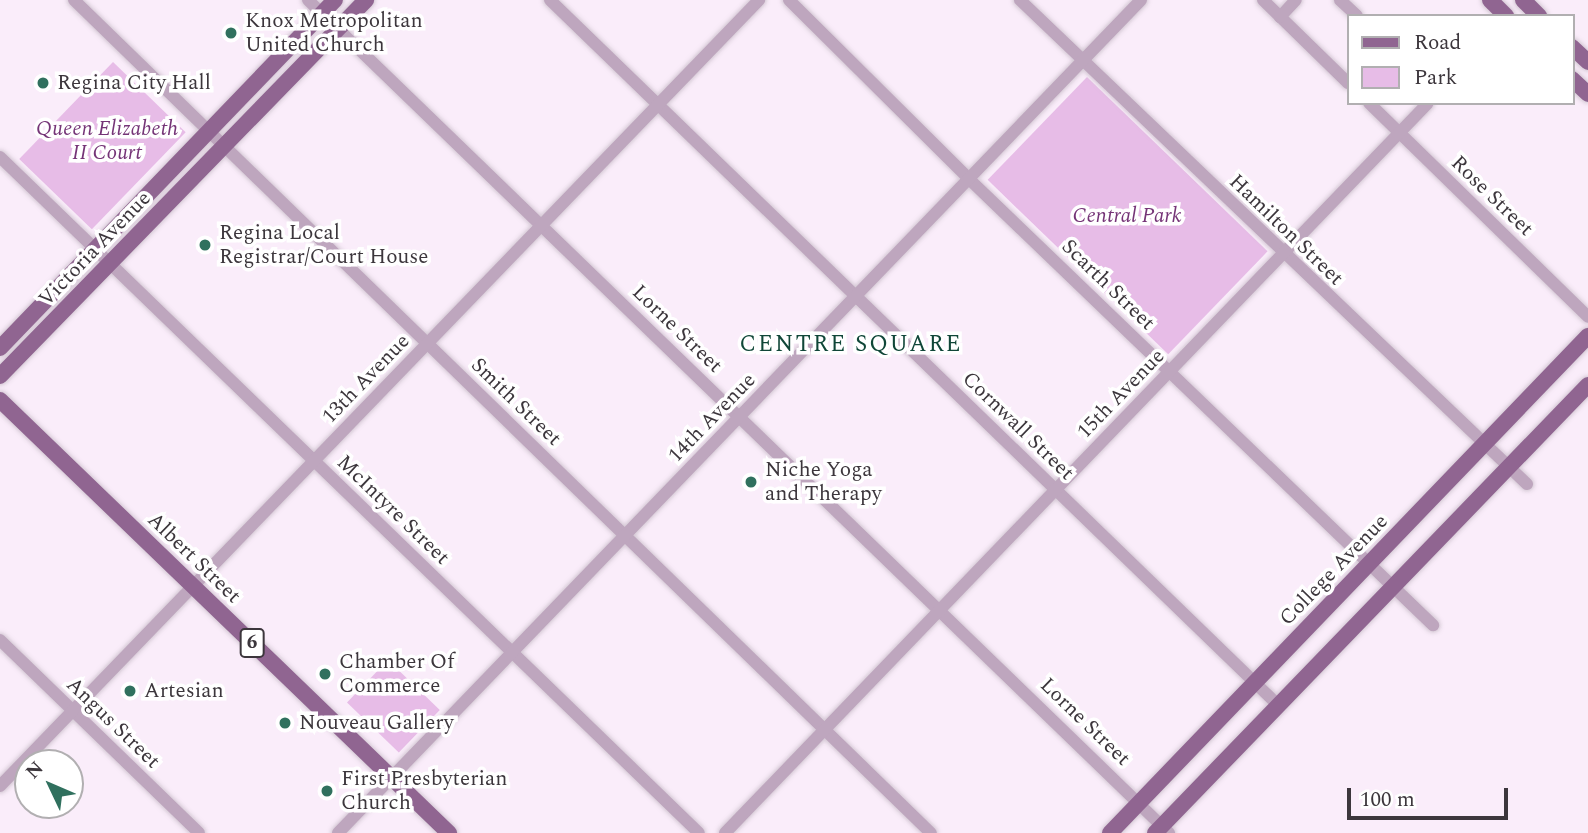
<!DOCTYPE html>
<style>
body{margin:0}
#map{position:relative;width:1588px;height:833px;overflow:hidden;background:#faedfa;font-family:Spectral,serif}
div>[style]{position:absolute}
.green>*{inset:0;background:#e7bce7;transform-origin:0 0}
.roads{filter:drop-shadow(0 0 2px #d4c8d4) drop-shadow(0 0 2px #d4c8d4)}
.minor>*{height:12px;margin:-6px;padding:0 6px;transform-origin:6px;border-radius:6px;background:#bea6be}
.major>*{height:16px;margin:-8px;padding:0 8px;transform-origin:8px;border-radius:8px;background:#906591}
.dots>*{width:19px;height:19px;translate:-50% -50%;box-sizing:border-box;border:4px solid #fff;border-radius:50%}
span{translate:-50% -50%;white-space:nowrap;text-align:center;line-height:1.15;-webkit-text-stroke:7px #fff;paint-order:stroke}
.shield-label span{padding:2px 5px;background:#fff;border:2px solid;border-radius:5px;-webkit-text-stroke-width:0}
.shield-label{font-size:19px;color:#3c363c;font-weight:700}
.poi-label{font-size:21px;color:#3c363c}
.left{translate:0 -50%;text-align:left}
.park-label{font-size:21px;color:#753477;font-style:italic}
.street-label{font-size:21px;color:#3c363c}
.neighbourhood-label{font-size:23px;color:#104638;letter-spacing:2px}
.legend{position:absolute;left:1347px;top:14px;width:228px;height:91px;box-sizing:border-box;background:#fff;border:2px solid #b1afb1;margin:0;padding:9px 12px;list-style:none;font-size:21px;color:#3c363c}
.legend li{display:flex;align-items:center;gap:14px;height:35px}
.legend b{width:35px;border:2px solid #b1afb1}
.north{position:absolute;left:14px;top:749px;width:70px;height:70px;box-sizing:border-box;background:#fff;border:2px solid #b1afb1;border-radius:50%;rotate:314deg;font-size:19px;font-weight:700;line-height:28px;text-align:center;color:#3c363c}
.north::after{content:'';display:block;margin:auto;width:24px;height:32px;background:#30705e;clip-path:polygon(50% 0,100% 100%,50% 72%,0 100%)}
.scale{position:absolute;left:1347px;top:788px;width:161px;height:32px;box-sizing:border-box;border:4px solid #3c363c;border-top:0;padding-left:9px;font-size:21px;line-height:24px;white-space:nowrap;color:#3c363c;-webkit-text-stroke:5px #fff;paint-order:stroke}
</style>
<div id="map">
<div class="green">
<div style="left:113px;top:62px;width:101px;height:135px;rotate:44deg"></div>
<div style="left:1087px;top:77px;width:251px;height:143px;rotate:44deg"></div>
<div style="left:388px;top:660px;width:72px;height:59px;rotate:44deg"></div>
</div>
<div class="roads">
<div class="minor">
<div style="left:74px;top:0;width:1195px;rotate:44.19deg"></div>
<div style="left:308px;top:0;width:1198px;rotate:44.05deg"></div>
<div style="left:550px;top:0;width:1013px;rotate:44.08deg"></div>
<div style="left:789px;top:0;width:254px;rotate:44.8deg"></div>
<div style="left:969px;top:179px;width:644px;rotate:43.87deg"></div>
<div style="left:1020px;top:0;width:701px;rotate:43.67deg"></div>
<div style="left:1263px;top:0;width:119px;rotate:44.3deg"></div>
<div style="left:1340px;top:0;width:23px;rotate:43deg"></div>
<div style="left:1280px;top:17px;width:23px;rotate:-47deg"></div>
<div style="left:1369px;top:103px;width:306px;rotate:44.3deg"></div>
<div style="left:0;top:157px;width:972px;rotate:44.04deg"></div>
<div style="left:0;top:640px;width:277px;rotate:44.1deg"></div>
<div style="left:0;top:786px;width:1093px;rotate:-46deg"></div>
<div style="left:338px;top:833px;width:1157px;rotate:-46.05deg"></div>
<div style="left:725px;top:833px;width:1013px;rotate:-46.08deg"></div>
</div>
<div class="major">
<div style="left:1490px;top:0;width:23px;rotate:45deg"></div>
<div style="left:1523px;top:0;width:23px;rotate:45deg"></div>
<div style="left:1572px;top:47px;width:22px;rotate:43deg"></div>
<div style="left:1572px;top:79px;width:22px;rotate:43deg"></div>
<div style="left:0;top:348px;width:483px;rotate:-46.1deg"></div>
<div style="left:0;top:376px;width:525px;rotate:-45.77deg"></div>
<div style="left:0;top:400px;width:624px;rotate:43.96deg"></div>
<div style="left:1110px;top:833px;width:690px;rotate:-46.12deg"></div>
<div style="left:1155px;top:833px;width:623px;rotate:-45.98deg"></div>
</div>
</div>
<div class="dots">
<div style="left:231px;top:33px;background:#30705e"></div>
<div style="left:43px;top:83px;background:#30705e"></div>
<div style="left:205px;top:245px;background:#30705e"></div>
<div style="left:751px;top:482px;background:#30705e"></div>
<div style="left:325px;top:674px;background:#30705e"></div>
<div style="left:130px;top:691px;background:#30705e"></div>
<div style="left:285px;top:723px;background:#30705e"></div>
<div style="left:327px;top:791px;background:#30705e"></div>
</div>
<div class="shield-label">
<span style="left:252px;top:643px">6</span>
</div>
<div class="poi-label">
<span class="left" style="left:245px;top:33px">Knox Metropolitan<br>United Church</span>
<span class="left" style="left:57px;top:83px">Regina City Hall</span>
<span class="left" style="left:219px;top:245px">Regina Local<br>Registrar/Court House</span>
<span class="left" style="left:765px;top:482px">Niche Yoga<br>and Therapy</span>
<span class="left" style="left:339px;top:674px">Chamber Of<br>Commerce</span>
<span class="left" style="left:144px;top:691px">Artesian</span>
<span class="left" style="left:299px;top:723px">Nouveau Gallery</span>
<span class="left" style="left:341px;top:791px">First Presbyterian<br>Church</span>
</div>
<div class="park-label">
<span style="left:107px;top:141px">Queen Elizabeth<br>II Court</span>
<span style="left:1127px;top:216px">Central Park</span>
</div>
<div class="street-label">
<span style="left:1492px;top:196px;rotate:44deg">Rose Street</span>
<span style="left:1286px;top:230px;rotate:44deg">Hamilton Street</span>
<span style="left:95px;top:249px;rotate:-46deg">Victoria Avenue</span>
<span style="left:1108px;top:285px;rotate:44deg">Scarth Street</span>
<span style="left:677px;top:329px;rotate:44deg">Lorne Street</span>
<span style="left:366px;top:379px;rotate:-46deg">13th Avenue</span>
<span style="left:1121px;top:394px;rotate:-46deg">15th Avenue</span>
<span style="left:516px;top:402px;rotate:44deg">Smith Street</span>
<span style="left:712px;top:418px;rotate:-46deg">14th Avenue</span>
<span style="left:1018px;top:426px;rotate:44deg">Cornwall Street</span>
<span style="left:393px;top:510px;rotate:44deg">McIntyre Street</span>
<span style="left:194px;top:558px;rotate:44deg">Albert Street</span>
<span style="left:1334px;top:570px;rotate:-46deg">College Avenue</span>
<span style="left:1085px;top:722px;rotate:44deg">Lorne Street</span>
<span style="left:113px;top:723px;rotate:44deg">Angus Street</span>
</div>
<div class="neighbourhood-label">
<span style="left:851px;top:345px">CENTRE SQUARE</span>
</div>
<ul class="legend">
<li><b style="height:9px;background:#906591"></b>Road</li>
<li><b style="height:19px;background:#e7bce7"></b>Park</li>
</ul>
<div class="north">N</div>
<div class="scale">100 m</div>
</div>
